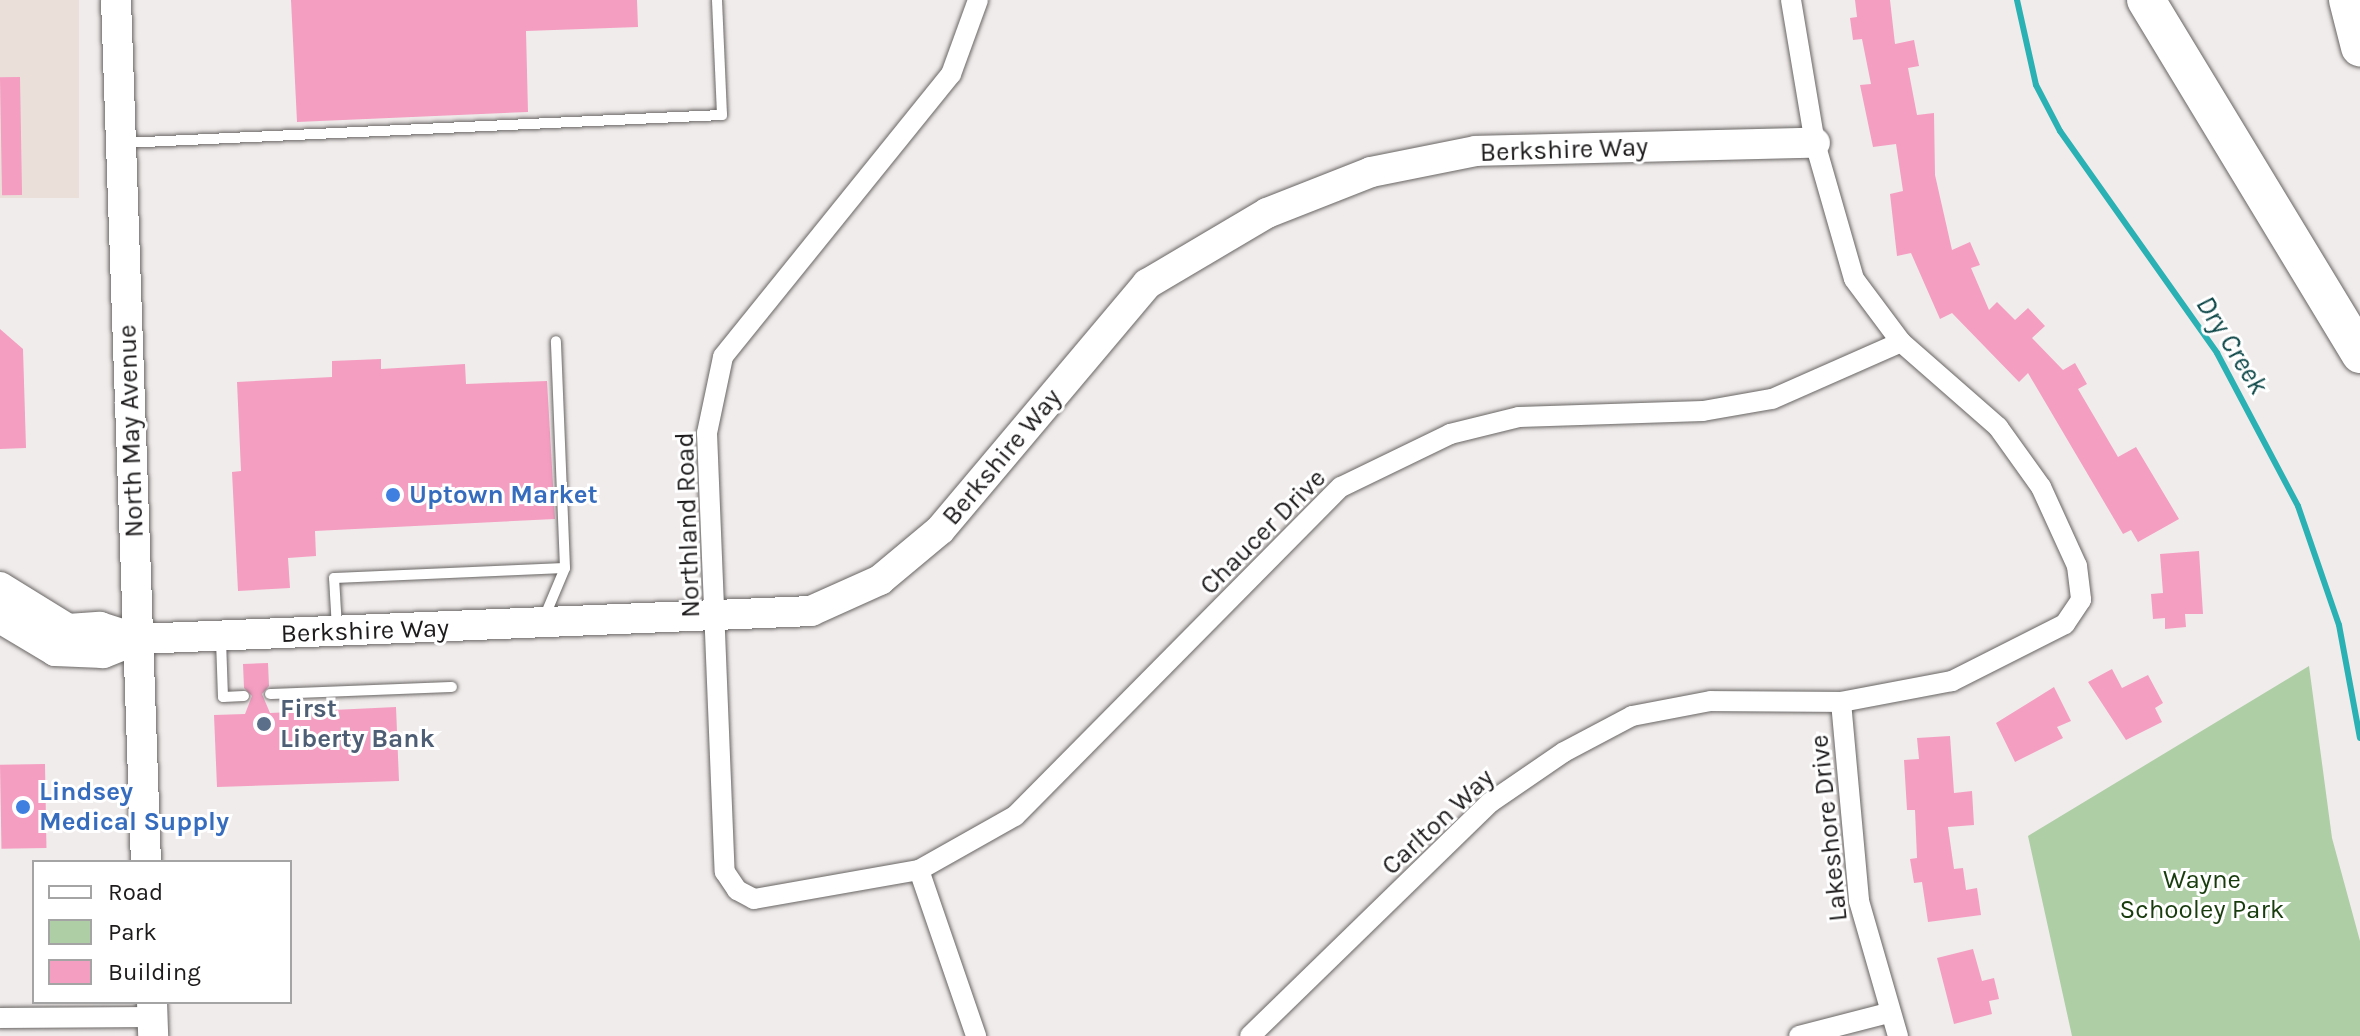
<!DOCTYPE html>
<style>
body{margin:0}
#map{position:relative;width:2360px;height:1036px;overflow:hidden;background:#f0eceb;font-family:Karla,sans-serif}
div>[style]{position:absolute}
.built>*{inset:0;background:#ebdfda;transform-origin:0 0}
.green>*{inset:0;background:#aecea5}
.stream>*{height:6px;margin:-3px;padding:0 3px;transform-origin:3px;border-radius:3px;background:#2ab1b4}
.building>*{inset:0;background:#f49ec1;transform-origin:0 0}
.roads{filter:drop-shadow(0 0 2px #686564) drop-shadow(0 0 2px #686564)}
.lane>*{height:10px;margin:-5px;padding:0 5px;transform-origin:5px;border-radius:5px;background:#fff}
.street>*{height:20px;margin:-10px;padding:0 10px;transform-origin:10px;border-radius:10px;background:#fff}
.secondary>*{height:30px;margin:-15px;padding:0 15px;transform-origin:15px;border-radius:15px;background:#fff}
.highway>*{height:38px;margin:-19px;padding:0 19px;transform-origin:19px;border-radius:19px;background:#fff}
.dots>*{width:22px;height:22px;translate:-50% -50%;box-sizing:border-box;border:4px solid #fff;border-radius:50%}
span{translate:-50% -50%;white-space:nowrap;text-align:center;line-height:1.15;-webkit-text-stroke:6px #fff;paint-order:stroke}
.street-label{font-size:26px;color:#1d1b1b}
.shop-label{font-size:26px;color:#366cbe;font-weight:700}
.left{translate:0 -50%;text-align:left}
.service-label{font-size:26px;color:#4e5e75;font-weight:700}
.park-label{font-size:26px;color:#193c0e}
.water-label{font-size:28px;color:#0c4647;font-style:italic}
.legend{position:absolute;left:32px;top:860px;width:260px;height:144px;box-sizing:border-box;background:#fff;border:2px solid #a5a4a4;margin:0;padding:10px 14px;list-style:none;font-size:24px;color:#1d1b1b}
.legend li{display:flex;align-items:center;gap:16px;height:40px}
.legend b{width:40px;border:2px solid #a5a4a4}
</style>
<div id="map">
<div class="built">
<div style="left:0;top:0;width:79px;height:198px"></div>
</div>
<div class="green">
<div style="clip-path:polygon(2309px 666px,2332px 838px,2360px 941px,2360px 1036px,2072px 1036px,2028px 836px)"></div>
</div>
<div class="stream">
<div style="left:2017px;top:0;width:87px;rotate:77.4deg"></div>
<div style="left:2036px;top:85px;width:52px;rotate:62.4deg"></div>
<div style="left:2060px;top:131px;width:272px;rotate:54.7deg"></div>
<div style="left:2217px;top:353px;width:173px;rotate:62.1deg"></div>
<div style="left:2298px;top:506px;width:126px;rotate:71deg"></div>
<div style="left:2339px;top:625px;width:115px;rotate:79.5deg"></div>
</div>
<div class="building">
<div style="clip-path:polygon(291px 0,637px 0,638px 27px,526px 31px,528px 112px,297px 122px)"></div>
<div style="clip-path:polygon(1855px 0,1890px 0,1895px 44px,1914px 40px,1919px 66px,1908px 68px,1917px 115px,1934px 113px,1935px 175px,1952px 250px,1970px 242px,1980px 265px,1971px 268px,1989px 310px,1997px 302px,2015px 320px,2028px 308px,2045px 326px,2032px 338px,2063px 370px,2075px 363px,2087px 384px,2078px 389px,2118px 457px,2136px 447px,2179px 519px,2138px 542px,2131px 530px,2123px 534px,2028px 373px,2019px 382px,1952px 313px,1940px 319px,1911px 253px,1897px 256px,1890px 194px,1903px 191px,1896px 144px,1873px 147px,1860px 85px,1871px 84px,1862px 39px,1853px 40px,1850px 18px,1857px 17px)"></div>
<div style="left:20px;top:77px;width:118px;height:20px;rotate:89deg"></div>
<div style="clip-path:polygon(0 329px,23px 349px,26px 448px,0 449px)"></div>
<div style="clip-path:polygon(381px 359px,381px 369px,465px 364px,466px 384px,547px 381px,555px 519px,315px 531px,316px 556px,288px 558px,290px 588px,238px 591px,232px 472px,241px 471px,237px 382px,332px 377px,332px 361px)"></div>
<div style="clip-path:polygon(2199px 551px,2203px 614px,2185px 614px,2186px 627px,2165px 629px,2165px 618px,2153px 619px,2151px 594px,2163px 593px,2160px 554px)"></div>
<div style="clip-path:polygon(268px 663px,269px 686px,262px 694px,270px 713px,396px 707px,399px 781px,217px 787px,214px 715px,245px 714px,252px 696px,244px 688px,243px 664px)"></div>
<div style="clip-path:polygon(2112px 669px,2122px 688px,2148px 675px,2163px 703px,2155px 708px,2162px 722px,2126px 740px,2088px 682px)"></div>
<div style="clip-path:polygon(2054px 687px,2071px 721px,2057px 727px,2063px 738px,2015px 762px,1996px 723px)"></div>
<div style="clip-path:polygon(1950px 736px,1954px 793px,1972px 791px,1974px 825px,1948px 827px,1954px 869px,1963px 868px,1966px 890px,1977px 888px,1981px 915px,1928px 922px,1922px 882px,1914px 883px,1910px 859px,1917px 858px,1915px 810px,1907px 810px,1904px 760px,1919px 759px,1917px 738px)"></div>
<div style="left:45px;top:764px;width:84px;height:45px;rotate:89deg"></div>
<div style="clip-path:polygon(1973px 949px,1982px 981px,1994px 978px,1999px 999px,1989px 1001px,1992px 1014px,1954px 1024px,1937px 958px)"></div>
</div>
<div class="roads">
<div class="lane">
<div style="left:123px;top:143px;width:600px;rotate:-2.68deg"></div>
<div style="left:722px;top:115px;width:115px;rotate:-92.5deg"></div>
<div style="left:544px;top:618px;width:54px;rotate:-67.2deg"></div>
<div style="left:565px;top:568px;width:227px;rotate:-92.3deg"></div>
<div style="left:337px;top:628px;width:50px;rotate:-93.4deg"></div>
<div style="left:334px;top:578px;width:231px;rotate:-2.5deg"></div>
<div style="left:221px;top:640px;width:57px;rotate:88deg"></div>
<div style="left:223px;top:697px;width:21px;rotate:-3deg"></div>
<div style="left:270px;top:694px;width:182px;rotate:-2.2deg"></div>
</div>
<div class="street">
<div style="left:978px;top:0;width:79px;rotate:110deg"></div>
<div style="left:951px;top:74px;width:363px;rotate:128.9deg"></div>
<div style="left:723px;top:357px;width:78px;rotate:101.9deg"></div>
<div style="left:707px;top:433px;width:439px;rotate:87.7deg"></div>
<div style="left:725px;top:872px;width:22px;rotate:56deg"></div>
<div style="left:737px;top:890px;width:19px;rotate:28deg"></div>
<div style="left:754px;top:899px;width:168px;rotate:-10deg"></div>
<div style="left:919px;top:870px;width:110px;rotate:-29.4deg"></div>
<div style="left:1015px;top:816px;width:463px;rotate:-45.3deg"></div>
<div style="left:1341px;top:487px;width:121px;rotate:-25.9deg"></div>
<div style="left:1450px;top:434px;width:71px;rotate:-13.8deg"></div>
<div style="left:1519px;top:417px;width:184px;rotate:-1.9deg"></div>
<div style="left:1703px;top:411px;width:70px;rotate:-9.9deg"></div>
<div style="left:1772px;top:399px;width:141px;rotate:-23.8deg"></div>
<div style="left:1791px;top:0;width:145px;rotate:80.5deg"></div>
<div style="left:1815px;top:143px;width:141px;rotate:74deg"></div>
<div style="left:1854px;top:279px;width:79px;rotate:53.3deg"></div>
<div style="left:1901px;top:342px;width:129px;rotate:41.2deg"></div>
<div style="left:1998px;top:427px;width:74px;rotate:54.4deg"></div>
<div style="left:2041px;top:487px;width:87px;rotate:65.5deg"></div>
<div style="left:2077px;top:566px;width:34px;rotate:83deg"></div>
<div style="left:2081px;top:600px;width:29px;rotate:124deg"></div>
<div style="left:2065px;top:624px;width:127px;rotate:153.2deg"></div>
<div style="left:1952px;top:681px;width:113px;rotate:169.3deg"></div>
<div style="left:1841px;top:702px;width:200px;rotate:84.8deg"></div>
<div style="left:1859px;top:901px;width:141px;rotate:73.9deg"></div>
<div style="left:919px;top:870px;width:176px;rotate:71deg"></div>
<div style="left:0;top:1018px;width:152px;rotate:-0.4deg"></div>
<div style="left:1250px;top:1036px;width:336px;rotate:-44.2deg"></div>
<div style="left:1491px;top:802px;width:88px;rotate:-34.4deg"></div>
<div style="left:1564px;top:752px;width:77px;rotate:-27.9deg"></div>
<div style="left:1632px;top:716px;width:80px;rotate:-10.8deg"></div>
<div style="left:1711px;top:701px;width:130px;rotate:0.4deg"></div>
<div style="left:1799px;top:1036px;width:92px;rotate:-14.5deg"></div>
</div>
<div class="secondary">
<div style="left:116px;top:0;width:863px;rotate:88.01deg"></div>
<div style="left:0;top:587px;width:80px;rotate:31.7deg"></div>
<div style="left:68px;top:629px;width:32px;rotate:-4deg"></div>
<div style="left:100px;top:627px;width:40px;rotate:18deg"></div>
<div style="left:138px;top:639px;width:38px;rotate:158deg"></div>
<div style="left:103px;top:653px;width:48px;rotate:-177.6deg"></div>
<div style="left:55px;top:651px;width:64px;rotate:-149deg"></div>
<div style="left:138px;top:639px;width:674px;rotate:-2.38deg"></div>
<div style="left:811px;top:611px;width:76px;rotate:-24.2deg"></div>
<div style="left:880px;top:580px;width:78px;rotate:-39.8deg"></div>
<div style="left:940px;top:530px;width:322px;rotate:-49.9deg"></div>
<div style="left:1147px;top:284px;width:139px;rotate:-30.6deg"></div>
<div style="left:1267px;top:213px;width:112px;rotate:-21.5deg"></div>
<div style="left:1371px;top:172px;width:107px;rotate:-11.3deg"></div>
<div style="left:1476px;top:151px;width:339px;rotate:-1.4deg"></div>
<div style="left:152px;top:1002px;width:34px;rotate:88deg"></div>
</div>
<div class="highway">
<div style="left:2146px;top:0;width:414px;rotate:58.8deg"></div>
<div style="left:2348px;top:0;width:49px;rotate:75.7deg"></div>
</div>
</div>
<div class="dots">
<div style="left:393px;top:495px;background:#3f7fe0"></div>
<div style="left:264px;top:724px;background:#5c6f8a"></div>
<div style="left:23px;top:807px;background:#3f7fe0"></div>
</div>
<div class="street-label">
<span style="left:1564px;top:150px;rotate:-2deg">Berkshire Way</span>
<span style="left:131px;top:431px;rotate:-92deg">North May Avenue</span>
<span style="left:1002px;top:457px;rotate:-50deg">Berkshire Way</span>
<span style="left:688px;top:525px;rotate:-92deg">Northland Road</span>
<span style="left:1263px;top:532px;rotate:-45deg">Chaucer Drive</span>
<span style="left:365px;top:631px;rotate:-2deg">Berkshire Way</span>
<span style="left:1438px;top:822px;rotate:-43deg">Carlton Way</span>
<span style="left:1829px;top:828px;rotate:-96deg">Lakeshore Drive</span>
</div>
<div class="shop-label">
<span class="left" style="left:409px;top:495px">Uptown Market</span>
<span class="left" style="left:39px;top:807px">Lindsey<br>Medical Supply</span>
</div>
<div class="service-label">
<span class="left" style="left:280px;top:724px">First<br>Liberty Bank</span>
</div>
<div class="park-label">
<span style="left:2202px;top:895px">Wayne<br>Schooley Park</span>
</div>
<div class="water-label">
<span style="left:2232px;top:345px;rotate:58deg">Dry Creek</span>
</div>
<ul class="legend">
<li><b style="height:10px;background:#fff"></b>Road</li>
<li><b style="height:22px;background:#aecea5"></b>Park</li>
<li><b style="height:22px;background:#f49ec1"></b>Building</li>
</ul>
</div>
